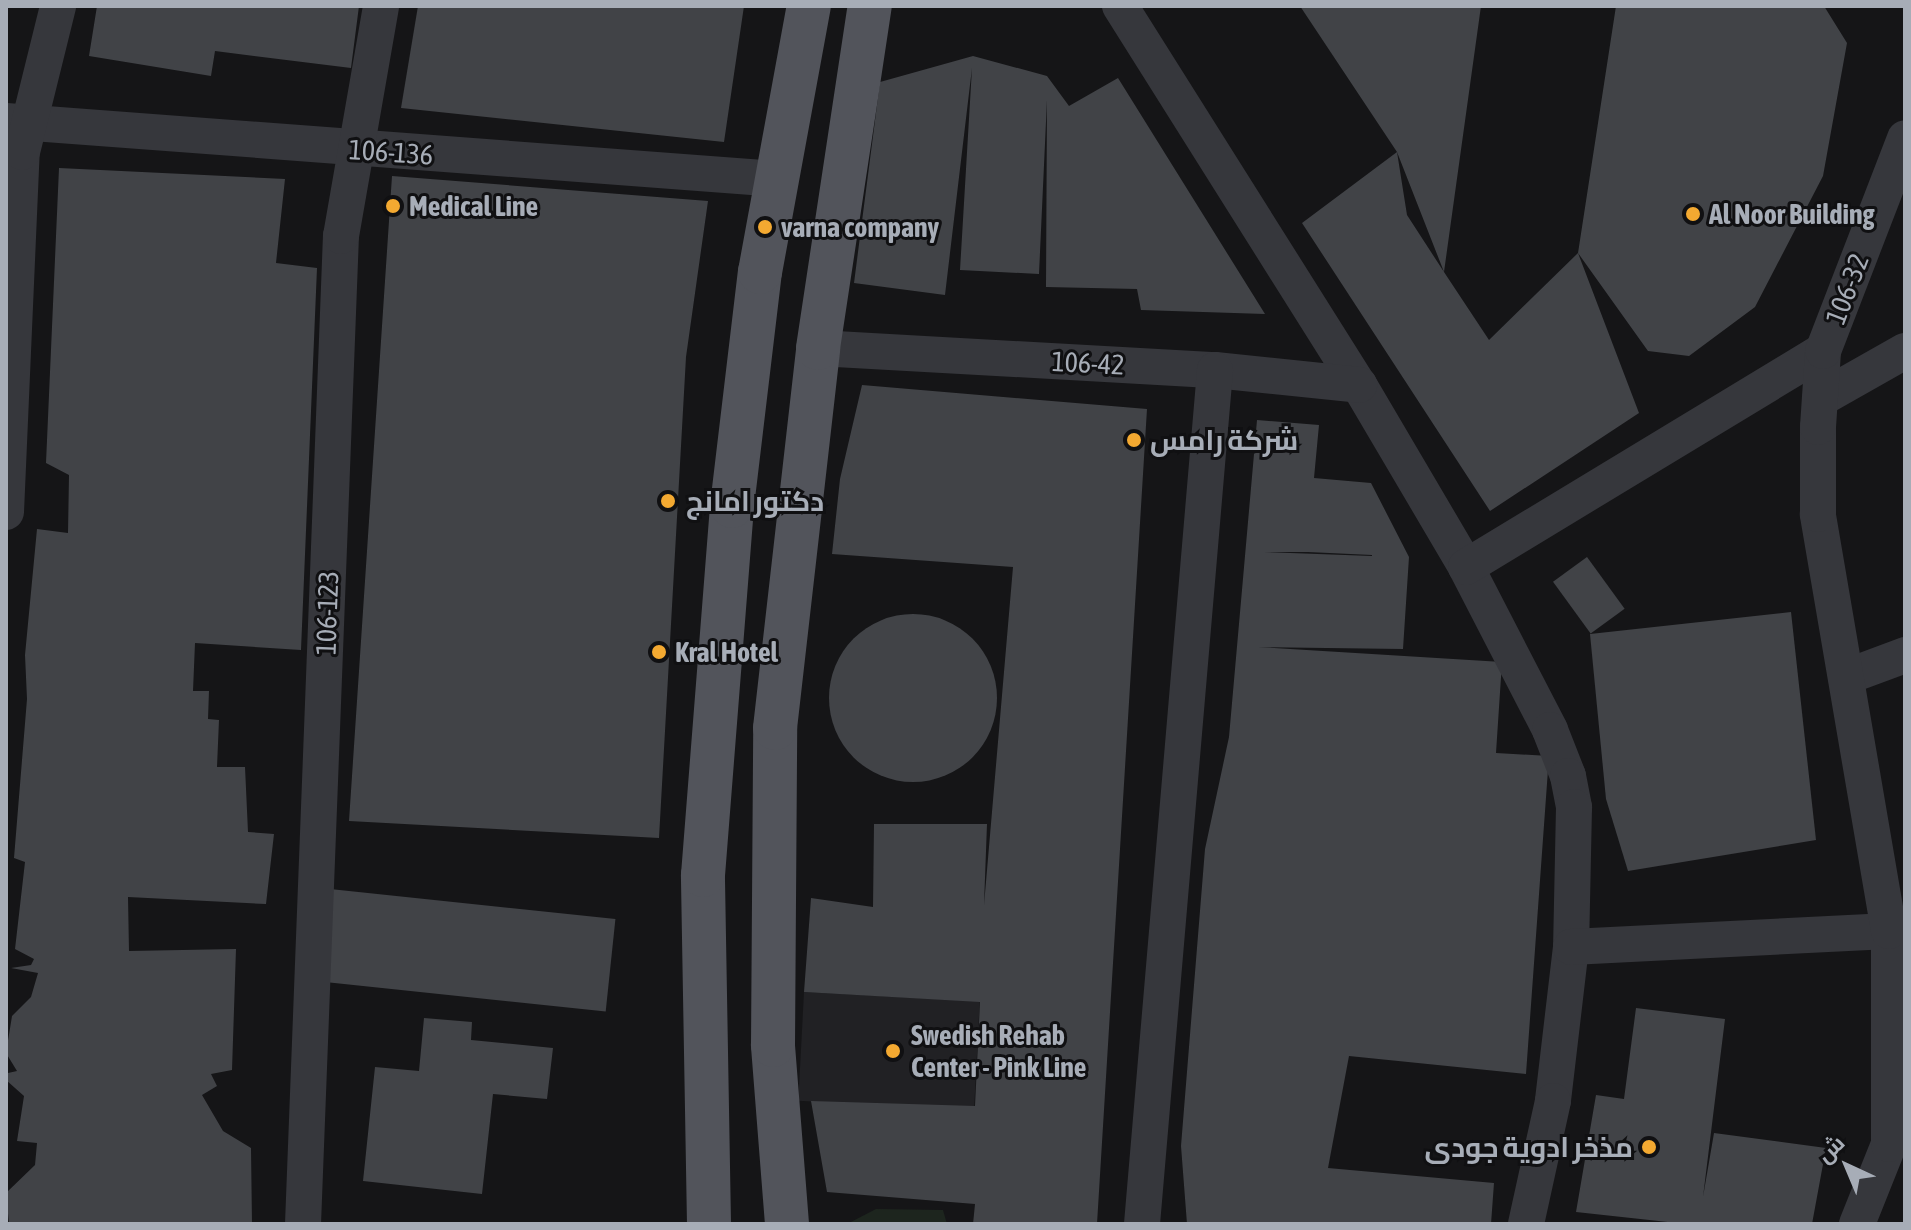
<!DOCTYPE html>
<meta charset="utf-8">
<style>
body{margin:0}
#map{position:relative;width:1911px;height:1230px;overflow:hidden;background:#151517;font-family:"Asap Condensed",Cairo,sans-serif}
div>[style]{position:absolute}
.built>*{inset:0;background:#212124;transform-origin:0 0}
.green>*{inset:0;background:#1d251e}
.building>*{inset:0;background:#414347;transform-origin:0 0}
.round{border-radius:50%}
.street>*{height:36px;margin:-18px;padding:0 18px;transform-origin:18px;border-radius:18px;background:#36373c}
.primary>*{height:44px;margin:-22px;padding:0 22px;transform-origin:22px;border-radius:22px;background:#52545b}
.dots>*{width:22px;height:22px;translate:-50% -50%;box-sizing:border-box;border:4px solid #101012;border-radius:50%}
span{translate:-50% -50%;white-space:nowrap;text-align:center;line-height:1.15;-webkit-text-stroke:6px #101012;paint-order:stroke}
.street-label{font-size:28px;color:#a7adb7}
.poi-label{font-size:28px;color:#a7adb7;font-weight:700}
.left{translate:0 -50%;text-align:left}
.right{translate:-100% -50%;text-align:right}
.frame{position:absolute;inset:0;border:8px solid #a7adb7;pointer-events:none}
.north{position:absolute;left:1807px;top:1126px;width:80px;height:80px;-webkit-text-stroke:6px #101012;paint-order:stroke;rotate:316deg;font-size:22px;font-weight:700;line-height:32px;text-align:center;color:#a7adb7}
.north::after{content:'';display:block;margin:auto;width:28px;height:36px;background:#a7adb7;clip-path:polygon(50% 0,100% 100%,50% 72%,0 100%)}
</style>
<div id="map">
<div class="built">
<div style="left:804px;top:992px;width:176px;height:109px;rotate:3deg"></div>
</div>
<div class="green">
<div style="clip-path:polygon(876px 1209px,943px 1210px,947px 1224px,847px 1224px)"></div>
</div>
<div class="building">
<div style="clip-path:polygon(97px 6px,359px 6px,351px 68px,215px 51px,211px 76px,89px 56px)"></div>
<div style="clip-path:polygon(418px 6px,744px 6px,724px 142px,401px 108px)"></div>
<div style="clip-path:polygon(evenodd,1300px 6px,1481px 6px,1444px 272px,1489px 340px,1578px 253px,1616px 6px,1824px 6px,1847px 43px,1823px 176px,1755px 307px,1689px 356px,1648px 351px,1578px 253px,1639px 413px,1490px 511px,1302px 223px,1397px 152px,1300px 6px,1397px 152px,1444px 272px,1407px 215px,1397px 152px)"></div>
<div style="clip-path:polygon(973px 56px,1047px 76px,1069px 106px,1118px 78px,1265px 314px,1141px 310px,1137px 289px,1046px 287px,1047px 100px,1039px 274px,960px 270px,972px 68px,945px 295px,854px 283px,880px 82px)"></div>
<div style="clip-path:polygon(59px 168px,285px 179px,276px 263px,317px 268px,301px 650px,195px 643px,193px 691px,209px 691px,208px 719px,219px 720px,217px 767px,245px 767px,248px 832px,274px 834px,266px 904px,128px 897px,129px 951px,236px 949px,232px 1070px,211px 1074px,217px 1086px,202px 1095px,223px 1131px,251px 1148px,252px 1224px,9px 1224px,6px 1193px,35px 1165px,37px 1143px,17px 1141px,24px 1096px,6px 1080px,8px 1073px,17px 1071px,6px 1053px,12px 1016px,31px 997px,38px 973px,11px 968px,31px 965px,34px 959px,15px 949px,25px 862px,14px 858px,27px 699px,25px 655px,37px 529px,68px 533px,69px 475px,46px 463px)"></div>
<div style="clip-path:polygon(392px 176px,708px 201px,686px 357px,659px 838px,349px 821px)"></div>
<div style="clip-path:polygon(862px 385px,1147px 409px,1097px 1224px,973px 1224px,975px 1204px,827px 1192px,811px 1101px,975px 1106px,980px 1002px,804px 992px,811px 898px,873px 907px,874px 824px,987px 824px,984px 905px,1013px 567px,832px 554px,840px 479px)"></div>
<div style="clip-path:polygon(evenodd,1257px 420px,1319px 425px,1314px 478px,1371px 483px,1409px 557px,1403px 649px,1258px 647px,1502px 662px,1496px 753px,1549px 756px,1526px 1074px,1349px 1056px,1328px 1168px,1494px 1183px,1491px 1224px,1187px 1224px,1181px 1146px,1205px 849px,1229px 737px,1257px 420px,1264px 552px,1308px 552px,1372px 555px,1372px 556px,1264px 552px)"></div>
<div style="left:1587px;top:557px;width:64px;height:42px;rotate:54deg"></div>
<div style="clip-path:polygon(1791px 612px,1816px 840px,1628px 871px,1606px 799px,1590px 634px)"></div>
<div class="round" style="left:829px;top:614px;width:168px;height:168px"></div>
<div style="left:330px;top:889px;width:287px;height:93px;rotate:6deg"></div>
<div style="clip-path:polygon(1636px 1008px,1725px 1019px,1703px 1197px,1714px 1133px,1826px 1148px,1812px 1224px,1686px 1224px,1576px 1212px,1596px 1095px,1624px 1099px)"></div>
<div style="clip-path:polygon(424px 1018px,472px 1022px,471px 1040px,553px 1048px,547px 1099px,493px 1094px,482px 1194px,363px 1181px,375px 1067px,419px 1071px)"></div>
</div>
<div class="street">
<div style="left:1120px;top:6px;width:448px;rotate:57.8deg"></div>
<div style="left:1359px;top:385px;width:211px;rotate:59.5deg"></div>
<div style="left:1466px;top:567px;width:183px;rotate:62.7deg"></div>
<div style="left:1550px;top:730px;width:49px;rotate:68.6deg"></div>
<div style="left:1568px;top:776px;width:32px;rotate:79deg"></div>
<div style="left:1574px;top:807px;width:140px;rotate:91.2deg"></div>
<div style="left:1571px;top:947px;width:155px;rotate:96.7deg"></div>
<div style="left:1553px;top:1101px;width:126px;rotate:102.4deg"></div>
<div style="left:6px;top:121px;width:773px;rotate:4.3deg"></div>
<div style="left:818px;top:348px;width:398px;rotate:3.2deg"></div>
<div style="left:1215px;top:370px;width:145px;rotate:5.9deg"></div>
<div style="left:1820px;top:399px;width:98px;rotate:-29.5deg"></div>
<div style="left:6px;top:512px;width:360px;rotate:-87.5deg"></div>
<div style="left:22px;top:152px;width:150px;rotate:-76.1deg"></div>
<div style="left:1466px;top:567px;width:417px;rotate:-31.2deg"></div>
<div style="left:1846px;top:677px;width:63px;rotate:-20.4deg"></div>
<div style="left:1571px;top:947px;width:318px;rotate:-2.9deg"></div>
<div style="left:303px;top:1224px;width:989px;rotate:-87.8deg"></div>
<div style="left:341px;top:236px;width:233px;rotate:-80.1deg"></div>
<div style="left:1142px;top:1224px;width:857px;rotate:-85.11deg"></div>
<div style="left:1857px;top:1224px;width:86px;rotate:-68.2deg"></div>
<div style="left:1889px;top:1144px;width:213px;rotate:-90deg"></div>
<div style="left:1889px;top:931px;width:423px;rotate:-99.7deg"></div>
<div style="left:1818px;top:514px;width:87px;rotate:-90deg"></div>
<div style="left:1818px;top:427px;width:76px;rotate:-86.2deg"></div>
<div style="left:1823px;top:351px;width:228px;rotate:-68.9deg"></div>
</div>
<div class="primary">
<div style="left:709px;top:1224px;width:349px;rotate:-91deg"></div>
<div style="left:703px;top:875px;width:370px;rotate:-85.5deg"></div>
<div style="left:732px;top:506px;width:236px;rotate:-83.2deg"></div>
<div style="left:760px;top:272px;width:270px;rotate:-79.6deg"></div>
<div style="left:787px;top:1224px;width:180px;rotate:-94.5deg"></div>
<div style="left:773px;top:1045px;width:317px;rotate:-89.6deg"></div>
<div style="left:775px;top:728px;width:382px;rotate:-83.5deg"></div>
<div style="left:818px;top:348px;width:346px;rotate:-81.4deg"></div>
</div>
<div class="dots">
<div style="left:393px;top:206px;background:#f3a931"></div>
<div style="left:1693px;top:214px;background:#f3a931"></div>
<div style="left:765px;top:227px;background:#f3a931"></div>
<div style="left:1134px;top:440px;background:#f3a931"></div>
<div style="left:668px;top:501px;background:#f3a931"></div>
<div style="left:659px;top:652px;background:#f3a931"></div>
<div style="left:893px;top:1051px;background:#f3a931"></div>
<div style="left:1649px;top:1147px;background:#f3a931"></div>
</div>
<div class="street-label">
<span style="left:391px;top:152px;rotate:4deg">106-136</span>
<span style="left:1847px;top:289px;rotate:-69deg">106-32</span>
<span style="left:1088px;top:363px;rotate:3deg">106-42</span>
<span style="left:327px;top:613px;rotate:-88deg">106-123</span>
</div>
<div class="poi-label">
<span class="left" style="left:409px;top:206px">Medical Line</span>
<span class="left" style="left:1709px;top:214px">Al Noor Building</span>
<span class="left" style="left:781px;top:227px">varna company</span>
<span class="left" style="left:1150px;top:440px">شركة رامس</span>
<span class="left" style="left:686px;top:501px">دكتور امانج</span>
<span class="left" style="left:675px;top:652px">Kral Hotel</span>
<span class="left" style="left:911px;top:1051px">Swedish Rehab<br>Center - Pink Line</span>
<span class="right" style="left:1633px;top:1147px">مذخر ادوية جودى</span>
</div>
<div class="frame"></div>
<div class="north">ش</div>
</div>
